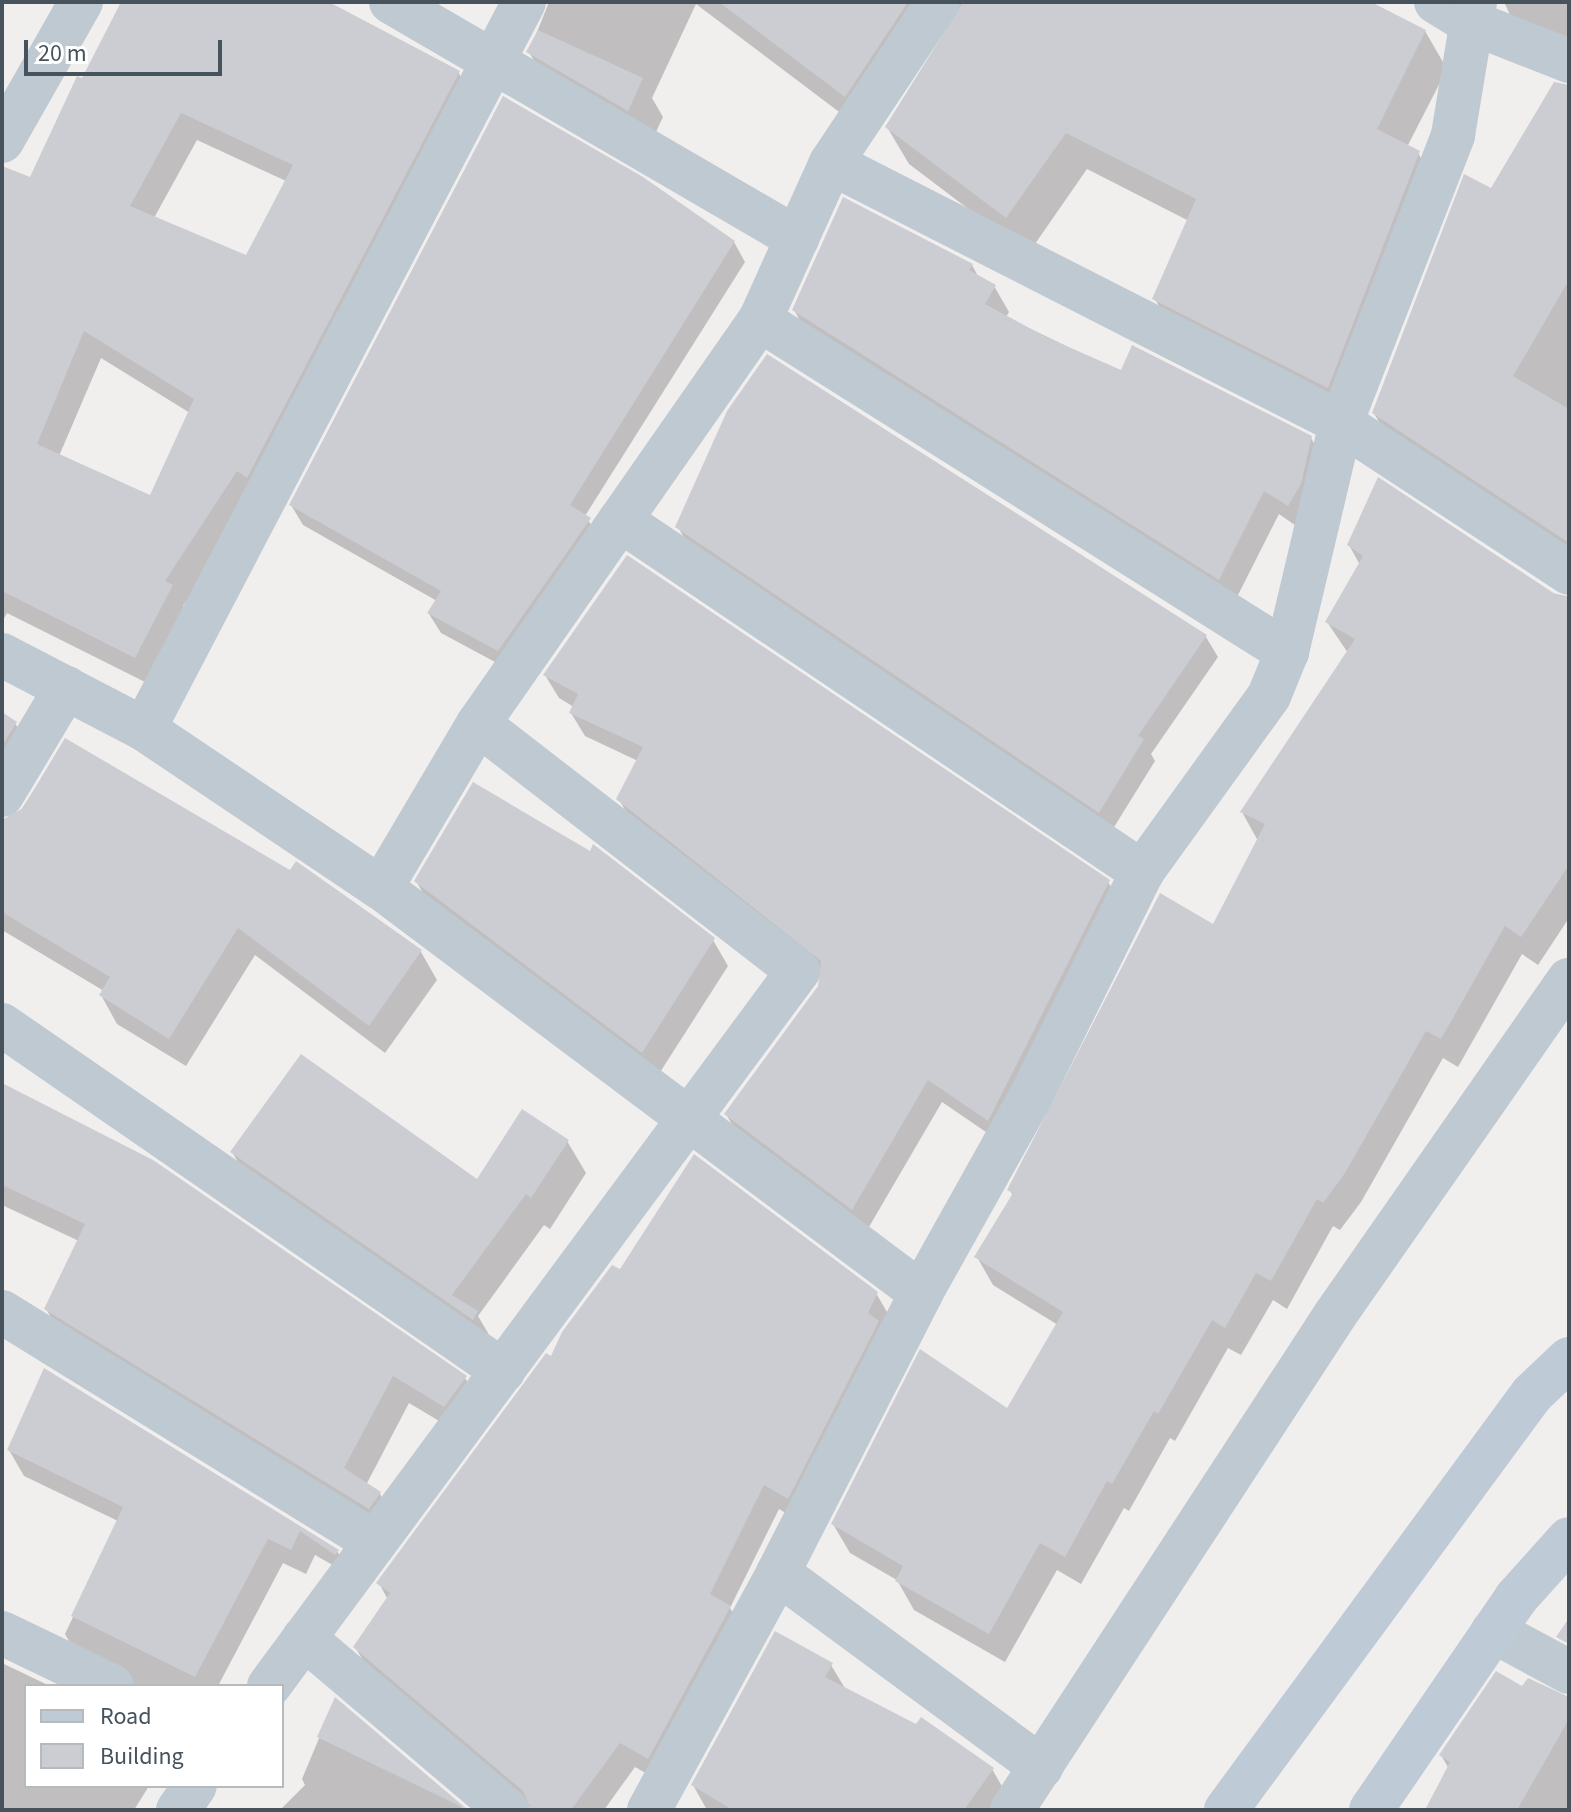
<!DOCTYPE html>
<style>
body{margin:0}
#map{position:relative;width:1571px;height:1812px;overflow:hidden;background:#f1eeee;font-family:"Source Sans 3",sans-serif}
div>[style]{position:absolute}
.shadow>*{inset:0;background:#0003}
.building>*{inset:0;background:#cbcdd3}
.minor>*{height:44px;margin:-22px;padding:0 22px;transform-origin:22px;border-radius:22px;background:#bec9d1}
.secondary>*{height:44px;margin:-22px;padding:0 22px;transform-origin:22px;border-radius:22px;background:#becad6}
span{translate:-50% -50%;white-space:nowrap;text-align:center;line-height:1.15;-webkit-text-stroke:6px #fff;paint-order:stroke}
.frame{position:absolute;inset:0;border:4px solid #46525c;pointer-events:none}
.legend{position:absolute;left:24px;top:1684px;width:260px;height:104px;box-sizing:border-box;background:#fff;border:2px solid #b5babe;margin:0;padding:10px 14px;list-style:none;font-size:24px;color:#46525c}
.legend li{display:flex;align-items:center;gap:16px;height:40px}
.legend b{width:40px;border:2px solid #b5babe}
.scale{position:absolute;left:24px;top:40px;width:198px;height:36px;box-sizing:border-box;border:4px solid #46525c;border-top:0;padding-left:10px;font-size:24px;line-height:28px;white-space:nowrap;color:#46525c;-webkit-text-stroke:6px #fff;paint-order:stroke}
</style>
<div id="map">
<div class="shadow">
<div style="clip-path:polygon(evenodd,142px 2px,325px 2px,458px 72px,475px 101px,254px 498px,183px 606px,188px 615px,151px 685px,7px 613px,2px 622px,2px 195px,15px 171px,31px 180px,83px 80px,142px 2px,197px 140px,286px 181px,247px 258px,154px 218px,197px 140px,142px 2px,101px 358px,190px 413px,151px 498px,59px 456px,101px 358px)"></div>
<div style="clip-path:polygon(549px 2px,1367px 2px,1425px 31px,1447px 69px,1407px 147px,1418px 153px,1440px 191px,1349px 424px,1176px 336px,1155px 299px,1189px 221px,1087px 169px,1028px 254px,909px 164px,887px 127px,963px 13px,939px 25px,867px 133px,696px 4px,652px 98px,663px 117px,649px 147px,550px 89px,529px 52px)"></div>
<div style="clip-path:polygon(1504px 2px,1569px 2px,1569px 55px,1519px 34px)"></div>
<div style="clip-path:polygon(1569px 87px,1569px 559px,1390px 442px,1374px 413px,1491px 190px)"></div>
<div style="clip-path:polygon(734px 242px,745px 262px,585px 516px,601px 539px,510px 670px,441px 633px,429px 614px,437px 601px,303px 525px,291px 505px)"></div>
<div style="clip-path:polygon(972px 265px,979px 278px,994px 286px,1009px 312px,1006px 317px,1122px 373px,1311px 438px,1325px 463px,1302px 530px,1279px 514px,1234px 603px,809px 336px,794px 310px)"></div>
<div style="clip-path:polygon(678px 527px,1206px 637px,1218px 657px,1151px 754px,1155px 761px,1111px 832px,690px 548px)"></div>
<div style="clip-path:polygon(1349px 545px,1569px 597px,1569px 918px,1538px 965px,1522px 954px,1458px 1067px,1443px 1058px,1361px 1202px,1340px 1230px,1333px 1226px,1287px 1309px,1273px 1300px,1241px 1355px,1228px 1348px,1175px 1441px,1170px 1438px,1129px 1511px,1124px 1508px,1081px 1584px,1057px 1570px,1005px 1662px,914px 1610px,897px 1580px,850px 1553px,833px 1524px,1008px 1411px,1058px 1325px,993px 1285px,977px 1257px,1013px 1196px,1010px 1190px,1214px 927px,1258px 841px,1242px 812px,1348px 653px,1327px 622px,1360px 565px)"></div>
<div style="clip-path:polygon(545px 675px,1108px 882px,1122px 905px,1002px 1143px,942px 1102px,866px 1232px,739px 1137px,726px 1114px,820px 987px,822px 973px,632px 823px,619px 799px,638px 761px,585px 736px,571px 713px,574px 707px,559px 698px)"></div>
<div style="clip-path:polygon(2px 715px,15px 723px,31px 752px,2px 801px)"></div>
<div style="clip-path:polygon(66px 740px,421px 952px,437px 980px,385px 1053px,255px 955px,186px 1066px,117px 1024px,101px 995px,104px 991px,2px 930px,2px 822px,16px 818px)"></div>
<div style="clip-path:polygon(416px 881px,713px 940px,728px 966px,657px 1077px,431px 907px)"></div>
<div style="clip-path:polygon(2px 1087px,465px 1378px,482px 1406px,461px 1434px,409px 1403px,366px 1485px,380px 1494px,396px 1522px,385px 1536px,63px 1337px,46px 1309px,79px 1241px,2px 1205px)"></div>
<div style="clip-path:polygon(567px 1141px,586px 1173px,550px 1229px,544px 1225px,478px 1316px,495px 1345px,251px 1184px,232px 1152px,477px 1182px)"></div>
<div style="clip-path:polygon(621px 1271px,876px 1293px,891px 1319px,802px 1523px,779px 1509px,730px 1608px,745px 1633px,663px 1783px,635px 1767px,604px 1810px,532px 1810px,370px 1672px,355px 1647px,388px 1600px,379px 1583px)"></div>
<div style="clip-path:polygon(45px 1370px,337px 1551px,352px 1576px,315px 1555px,306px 1574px,283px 1563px,218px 1686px,134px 1686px,80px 1660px,65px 1634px,118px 1521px,24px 1476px,9px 1450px)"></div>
<div style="clip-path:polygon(2px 1663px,50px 1686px,26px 1686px,26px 1786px,149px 1786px,134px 1810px,2px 1810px)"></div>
<div style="clip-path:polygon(831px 1665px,846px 1690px,992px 1769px,1007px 1795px,996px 1810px,707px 1810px,693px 1785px)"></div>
<div style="clip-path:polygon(1523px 1689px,1569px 1699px,1569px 1810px,1427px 1810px,1449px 1769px,1441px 1755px)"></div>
<div style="clip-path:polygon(335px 1700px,465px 1810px,280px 1810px,305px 1785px,302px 1779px)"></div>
</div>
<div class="building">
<div style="clip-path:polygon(evenodd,121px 2px,329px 2px,460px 71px,247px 478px,237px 471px,165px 581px,173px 585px,135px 658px,2px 591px,2px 166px,30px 177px,77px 76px,82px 78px,121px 2px,181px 113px,293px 165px,246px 255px,130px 206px,181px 113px,121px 2px,84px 331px,194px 399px,150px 495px,37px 444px,84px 331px)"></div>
<div style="clip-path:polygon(719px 2px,908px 2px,845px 97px)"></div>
<div style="clip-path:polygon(963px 2px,1371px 2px,1426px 30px,1377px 129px,1420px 151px,1328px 388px,1152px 299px,1196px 199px,1066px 133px,1006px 218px,885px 127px)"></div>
<div style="clip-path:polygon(538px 30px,643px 78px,628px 111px,526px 52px)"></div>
<div style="clip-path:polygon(1554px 82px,1569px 85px,1569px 280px,1513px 376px,1569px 409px,1569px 543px,1372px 413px,1464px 174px,1491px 188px)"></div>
<div style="clip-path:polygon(503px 96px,643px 177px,735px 241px,570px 505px,591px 518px,498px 651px,427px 613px,441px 591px,289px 505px)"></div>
<div style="clip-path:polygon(843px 197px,973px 264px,969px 270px,996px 285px,985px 304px,1046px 337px,1121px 370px,1132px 345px,1312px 436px,1301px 484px,1288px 506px,1264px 491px,1219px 580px,792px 310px)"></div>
<div style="clip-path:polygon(767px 354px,1207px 635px,1138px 736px,1144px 739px,1099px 813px,675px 527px,727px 411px)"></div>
<div style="clip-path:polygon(1378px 477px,1555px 594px,1569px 598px,1569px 865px,1521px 937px,1505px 926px,1441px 1039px,1426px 1031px,1345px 1173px,1323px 1203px,1317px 1199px,1271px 1281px,1256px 1273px,1225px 1328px,1212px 1320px,1158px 1414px,1154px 1411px,1112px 1484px,1107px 1481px,1065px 1557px,1040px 1543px,989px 1634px,895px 1581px,903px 1566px,831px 1524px,920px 1349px,1007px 1408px,1063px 1312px,974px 1257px,1013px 1193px,1007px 1190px,1160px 893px,1213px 924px,1265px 824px,1240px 812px,1355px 639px,1325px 622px,1363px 556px,1347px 545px)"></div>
<div style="clip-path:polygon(627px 555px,1110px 880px,988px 1121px,928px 1080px,852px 1210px,724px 1114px,818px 986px,821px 961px,616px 799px,643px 747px,569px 713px,578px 694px,543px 675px)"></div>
<div style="clip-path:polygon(2px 712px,17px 722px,2px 746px)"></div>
<div style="clip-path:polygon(65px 738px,290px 870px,296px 861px,422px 950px,369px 1026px,238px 928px,169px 1039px,99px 995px,110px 977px,2px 912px,2px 820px,23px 808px)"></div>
<div style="clip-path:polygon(473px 782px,590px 851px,593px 844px,715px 938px,642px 1053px,414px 881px)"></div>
<div style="clip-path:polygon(301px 1054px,477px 1179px,522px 1109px,569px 1140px,531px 1198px,526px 1194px,452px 1295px,478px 1311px,473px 1320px,230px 1152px)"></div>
<div style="clip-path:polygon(2px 1083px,153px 1160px,467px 1376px,444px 1407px,393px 1376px,344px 1468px,381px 1492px,369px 1509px,44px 1309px,85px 1224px,2px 1185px)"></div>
<div style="clip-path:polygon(694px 1154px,878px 1292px,868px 1313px,879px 1321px,788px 1499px,764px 1485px,710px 1594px,731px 1606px,648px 1759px,620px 1743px,571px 1810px,531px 1810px,523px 1791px,353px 1647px,390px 1593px,376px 1583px,546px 1353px,551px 1356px,562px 1332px,612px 1265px,620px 1269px)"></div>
<div style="clip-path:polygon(44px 1368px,339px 1550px,335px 1555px,300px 1531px,291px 1550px,268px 1539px,195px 1677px,71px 1616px,123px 1507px,7px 1450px)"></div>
<div style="clip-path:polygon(1569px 1618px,1569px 1644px,1556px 1637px)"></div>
<div style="clip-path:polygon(775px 1631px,833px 1663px,825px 1677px,916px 1724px,921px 1717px,994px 1768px,964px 1810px,733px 1810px,691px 1785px)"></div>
<div style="clip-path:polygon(1496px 1671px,1522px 1686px,1528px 1678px,1569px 1697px,1569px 1719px,1517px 1810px,1425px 1810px,1450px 1762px,1439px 1755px)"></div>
<div style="clip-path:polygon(335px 1697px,468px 1810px,317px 1737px)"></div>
</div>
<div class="minor">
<div style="left:391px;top:2px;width:470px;rotate:30.2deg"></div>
<div style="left:1436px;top:2px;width:37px;rotate:31deg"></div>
<div style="left:1468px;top:21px;width:109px;rotate:21.6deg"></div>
<div style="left:2px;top:141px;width:160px;rotate:-60.4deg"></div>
<div style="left:831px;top:163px;width:572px;rotate:27.01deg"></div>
<div style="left:1341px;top:423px;width:273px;rotate:33.3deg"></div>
<div style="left:760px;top:320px;width:623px;rotate:32.21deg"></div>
<div style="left:620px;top:520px;width:630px;rotate:33.99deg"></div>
<div style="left:2px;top:655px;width:160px;rotate:27.5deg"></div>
<div style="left:144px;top:729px;width:285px;rotate:33.9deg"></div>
<div style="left:381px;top:888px;width:191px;rotate:-59.4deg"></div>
<div style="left:478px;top:724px;width:493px;rotate:-55.1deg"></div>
<div style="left:760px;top:320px;width:172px;rotate:-65.7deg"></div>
<div style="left:831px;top:163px;width:193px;rotate:-56.4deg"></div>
<div style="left:144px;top:729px;width:820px;rotate:-62.4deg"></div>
<div style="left:2px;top:795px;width:125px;rotate:-59.1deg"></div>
<div style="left:381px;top:888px;width:675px;rotate:36.87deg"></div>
<div style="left:2px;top:1025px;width:609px;rotate:34.63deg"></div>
<div style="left:2px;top:1312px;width:437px;rotate:31.7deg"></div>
<div style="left:778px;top:1573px;width:327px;rotate:36.4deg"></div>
<div style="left:1493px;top:1631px;width:86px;rotate:28.3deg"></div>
<div style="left:2px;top:1633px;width:122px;rotate:25.7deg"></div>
<div style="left:304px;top:1638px;width:266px;rotate:40.3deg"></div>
<div style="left:269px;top:1686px;width:889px;rotate:-53.5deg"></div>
<div style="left:798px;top:971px;width:404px;rotate:-142.3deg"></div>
<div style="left:178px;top:1810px;width:29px;rotate:-55deg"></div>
<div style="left:649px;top:1810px;width:270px;rotate:-61.4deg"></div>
<div style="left:778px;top:1573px;width:314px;rotate:-62.9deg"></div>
<div style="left:921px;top:1293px;width:221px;rotate:-60.8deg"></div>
<div style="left:1029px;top:1100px;width:254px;rotate:-63.6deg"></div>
<div style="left:1142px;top:872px;width:217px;rotate:-54.2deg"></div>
<div style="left:1269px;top:696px;width:48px;rotate:-67.8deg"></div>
<div style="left:1287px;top:652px;width:235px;rotate:-76.7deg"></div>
<div style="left:1341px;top:423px;width:309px;rotate:-68.7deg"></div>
<div style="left:1453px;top:135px;width:135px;rotate:-80.6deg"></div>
<div style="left:1012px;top:1810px;width:591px;rotate:-56.87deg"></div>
<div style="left:1335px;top:1315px;width:409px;rotate:-55.1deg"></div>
</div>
<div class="secondary">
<div style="left:1226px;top:1810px;width:516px;rotate:-53.66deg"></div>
<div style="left:1532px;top:1394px;width:51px;rotate:-43.4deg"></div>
<div style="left:1371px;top:1810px;width:257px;rotate:-55.6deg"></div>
<div style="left:1516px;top:1598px;width:79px;rotate:-48.1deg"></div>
</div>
<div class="frame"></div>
<ul class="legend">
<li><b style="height:10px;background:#becad6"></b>Road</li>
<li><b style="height:22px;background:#cbcdd3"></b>Building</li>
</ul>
<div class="scale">20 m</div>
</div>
